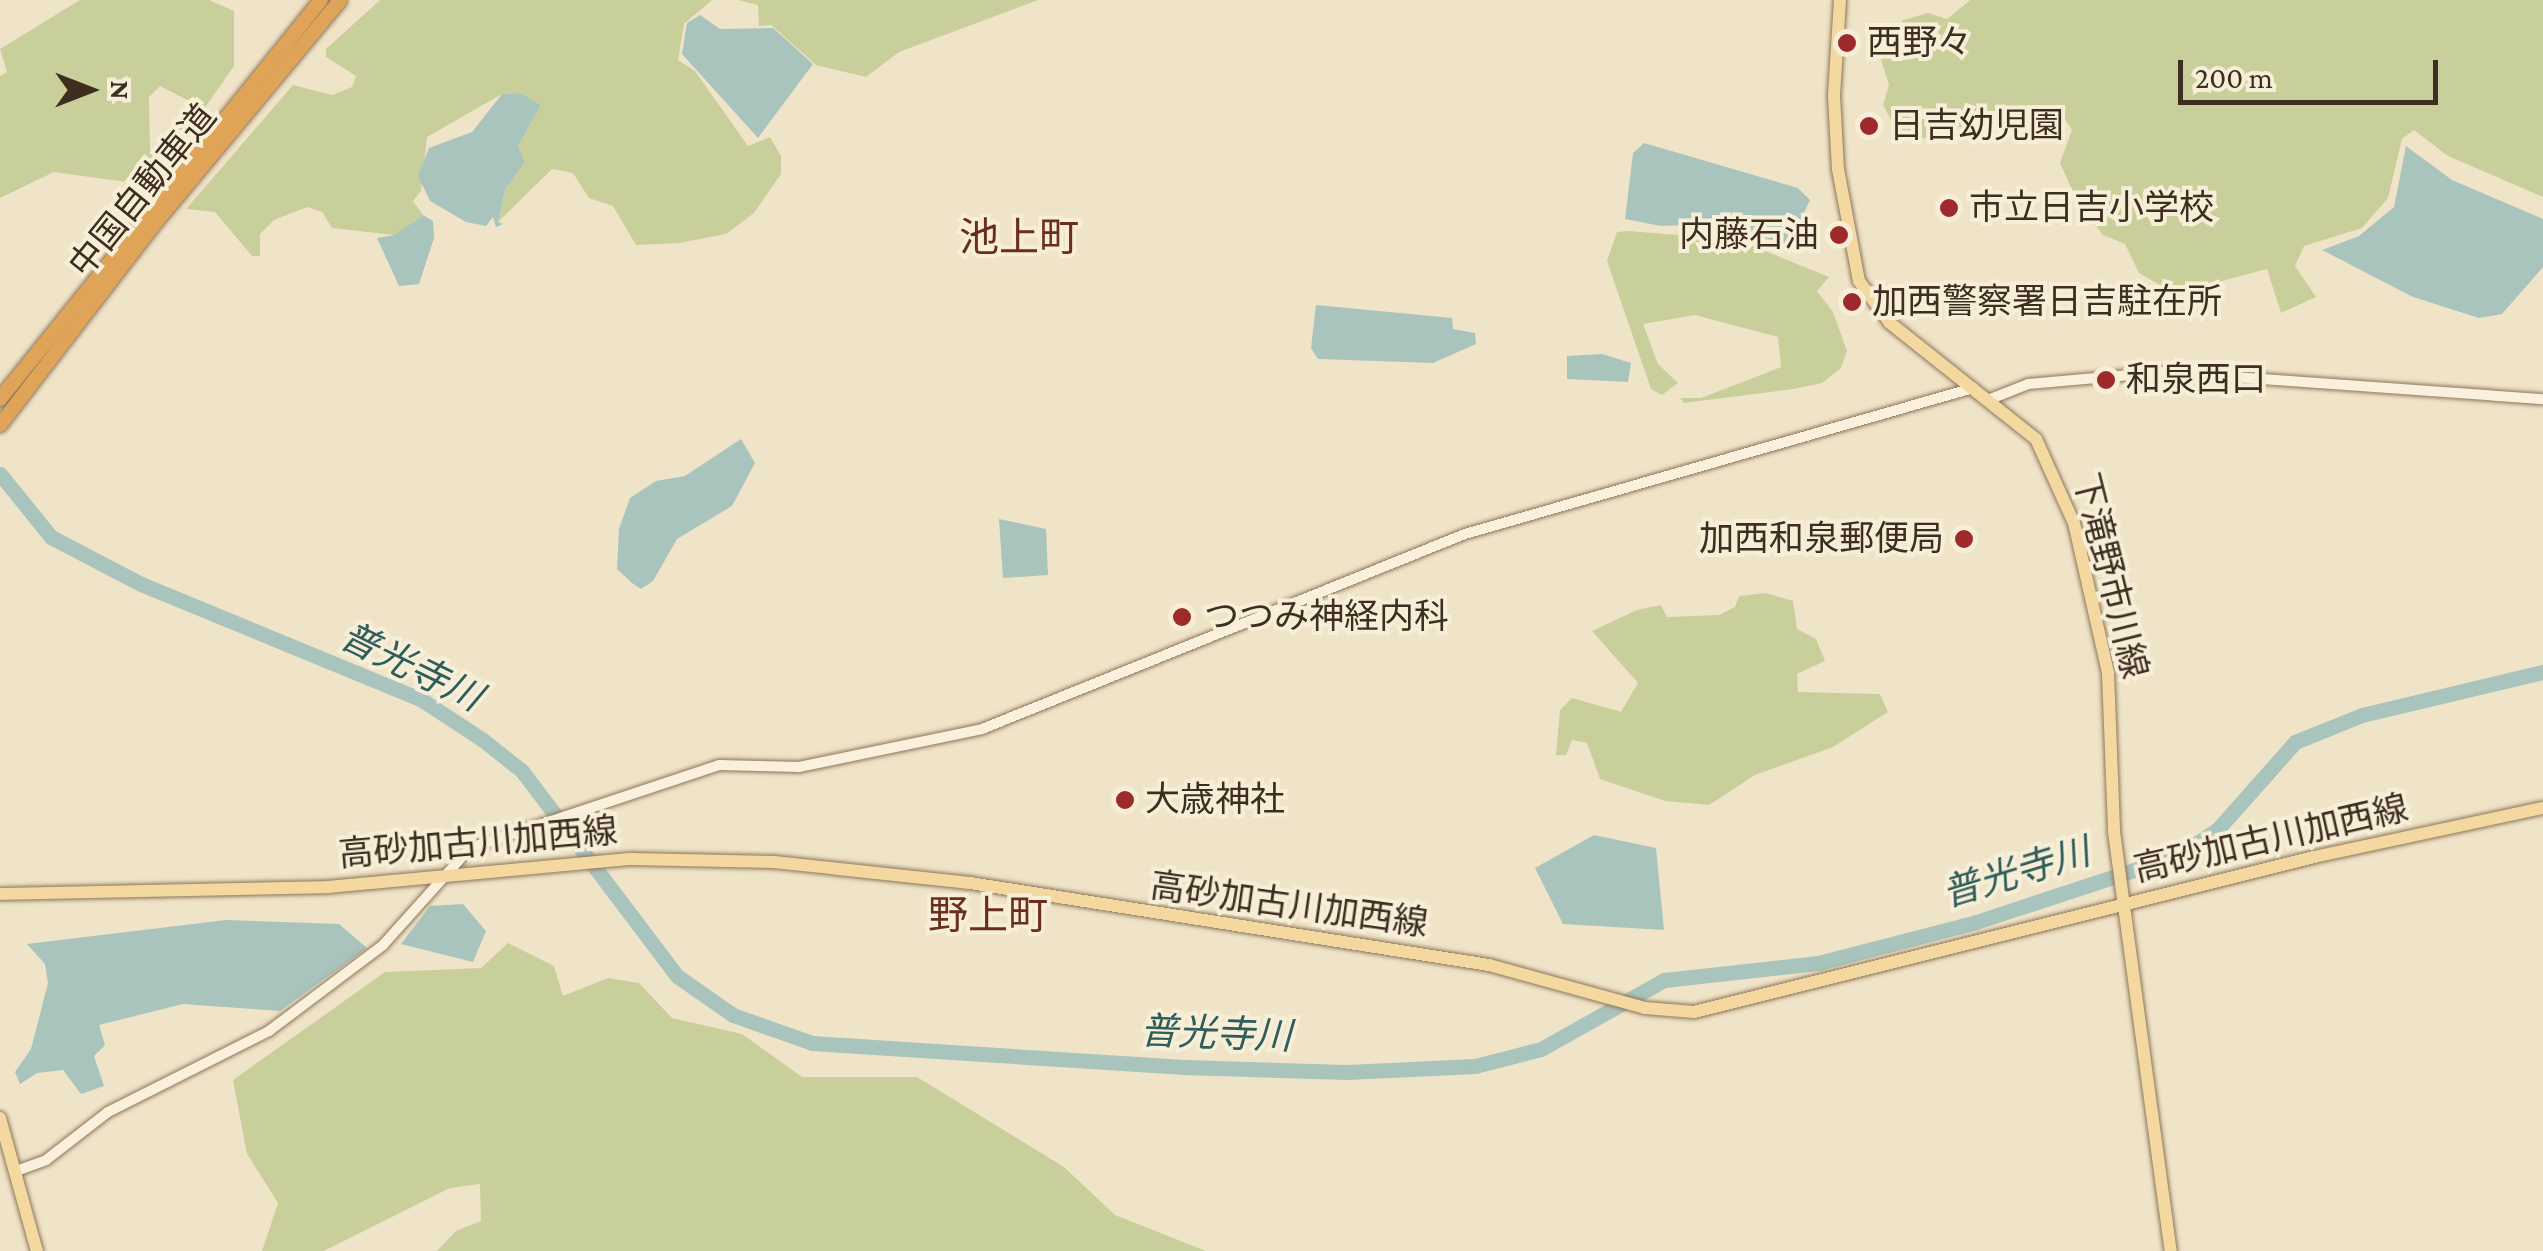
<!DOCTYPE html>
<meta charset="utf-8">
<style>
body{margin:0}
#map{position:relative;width:2543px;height:1251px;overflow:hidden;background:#f0e4c8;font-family:"Crimson Pro","Noto Sans JP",serif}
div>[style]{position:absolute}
.green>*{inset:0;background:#c9cf9b}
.water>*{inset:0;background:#a9c4bc}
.river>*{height:15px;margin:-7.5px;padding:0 7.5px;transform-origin:7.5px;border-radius:7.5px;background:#a9c4bc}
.roads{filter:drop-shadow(0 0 2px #8d765c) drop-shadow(0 0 2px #8d765c)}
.minor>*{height:10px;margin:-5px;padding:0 5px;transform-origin:5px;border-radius:5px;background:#faf1dc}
.major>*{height:12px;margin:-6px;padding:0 6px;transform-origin:6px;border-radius:6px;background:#f3d9a0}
.highway>*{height:14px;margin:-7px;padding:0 7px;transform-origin:7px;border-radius:7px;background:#e0a458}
.dots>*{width:28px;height:28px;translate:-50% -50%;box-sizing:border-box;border:5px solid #f7eed8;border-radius:50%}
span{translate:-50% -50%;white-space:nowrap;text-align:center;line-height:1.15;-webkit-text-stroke:8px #f7eed8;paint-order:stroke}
.poi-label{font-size:35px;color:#3d2e20}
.left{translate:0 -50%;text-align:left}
.right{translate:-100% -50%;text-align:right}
.street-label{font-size:35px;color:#3d2e20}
.water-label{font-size:38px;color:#2f5d5a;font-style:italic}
.quarter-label{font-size:40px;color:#6b2e1e}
.north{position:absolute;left:40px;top:40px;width:100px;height:100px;-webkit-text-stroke:8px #f7eed8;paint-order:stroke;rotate:90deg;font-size:28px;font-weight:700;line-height:40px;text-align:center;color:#3d2e20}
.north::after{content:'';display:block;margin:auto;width:35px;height:45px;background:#3d2e20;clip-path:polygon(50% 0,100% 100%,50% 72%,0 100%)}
.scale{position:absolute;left:2178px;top:60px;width:260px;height:45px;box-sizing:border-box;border:5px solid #3d2e20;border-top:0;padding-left:12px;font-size:30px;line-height:35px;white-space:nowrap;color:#3d2e20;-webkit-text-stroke:8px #f7eed8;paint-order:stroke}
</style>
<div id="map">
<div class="green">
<div style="clip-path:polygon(80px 0,209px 0,234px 11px,234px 66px,188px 132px,160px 149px,195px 104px,160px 86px,149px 97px,150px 151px,155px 157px,178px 149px,141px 184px,54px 172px,0 198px,0 76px,7px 72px,0 49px)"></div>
<div style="clip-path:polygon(380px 0,712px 0,684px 24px,678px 60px,695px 71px,748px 146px,770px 137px,781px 156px,781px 174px,754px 213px,726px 234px,679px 243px,636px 245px,613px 206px,589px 198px,573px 173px,552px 169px,498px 222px,505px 190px,525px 162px,518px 146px,541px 105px,521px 93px,502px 94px,427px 137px,421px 191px,413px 201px,423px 215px,394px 235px,332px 228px,322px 212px,307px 207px,274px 220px,260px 234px,260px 256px,252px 256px,215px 212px,186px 209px,293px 85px,332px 95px,352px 87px,356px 76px,326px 57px,326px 49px)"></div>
<div style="clip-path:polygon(738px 0,1038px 0,899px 52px,866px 77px,816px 65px,771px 25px,759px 26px,758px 5px)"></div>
<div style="clip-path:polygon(1970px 0,2543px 0,2543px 197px,2448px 156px,2414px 130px,2402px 139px,2388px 198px,2362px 228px,2304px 246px,2295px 266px,2316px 297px,2281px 313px,2267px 269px,2184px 291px,2182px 298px,2139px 273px,2125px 244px,2103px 235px,2078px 203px,2060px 163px,2072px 130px,2061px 113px,2048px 121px,1946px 128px,1925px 138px,1910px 139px,1896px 129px,1883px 105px,1889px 85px,1881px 60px,1903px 20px,1928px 13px,1947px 19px)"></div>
<div style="clip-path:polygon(1629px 231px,1738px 240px,1829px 277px,1817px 291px,1833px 312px,1847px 351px,1841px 368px,1822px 383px,1794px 389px,1684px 403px,1680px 398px,1701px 398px,1781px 367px,1778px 337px,1695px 315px,1643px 324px,1658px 364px,1678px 383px,1662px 395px,1651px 389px,1607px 261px,1617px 232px)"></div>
<div style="clip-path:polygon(1766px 593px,1793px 601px,1797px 629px,1816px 639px,1825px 661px,1797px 674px,1798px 692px,1880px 694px,1888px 712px,1833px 747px,1755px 775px,1709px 805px,1665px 801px,1600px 779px,1587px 743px,1572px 740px,1566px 755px,1556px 755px,1560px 710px,1572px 698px,1621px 712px,1638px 683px,1592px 631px,1637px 610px,1661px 605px,1667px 617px,1719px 615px,1735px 607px,1739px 596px)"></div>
<div style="clip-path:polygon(508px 943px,554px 966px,563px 996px,608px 978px,639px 983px,672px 1018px,742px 1034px,802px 1077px,917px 1077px,1064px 1167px,1115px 1215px,1206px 1251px,437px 1251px,456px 1231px,481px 1221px,480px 1184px,450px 1188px,324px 1251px,262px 1251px,278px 1203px,247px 1154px,233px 1080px,385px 972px,481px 968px)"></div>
</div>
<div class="water">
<div style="clip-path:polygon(700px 15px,720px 29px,773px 28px,813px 64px,758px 138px,682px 54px,687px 23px)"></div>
<div style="clip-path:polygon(521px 93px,541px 105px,518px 146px,525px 162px,505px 190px,498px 222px,503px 224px,496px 227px,493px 217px,486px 226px,466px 222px,430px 201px,418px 176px,429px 148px,472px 132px,502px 94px)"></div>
<div style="clip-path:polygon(1644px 143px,1798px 188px,1810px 200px,1789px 245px,1716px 224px,1661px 226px,1625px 219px,1633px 153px)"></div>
<div style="clip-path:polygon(2406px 146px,2452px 180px,2543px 219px,2543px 267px,2502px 314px,2479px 318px,2413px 297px,2322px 250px,2359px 236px,2394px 207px)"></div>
<div style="clip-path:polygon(423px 215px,433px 221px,434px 238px,419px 284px,399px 286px,377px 238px,394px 235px)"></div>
<div style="clip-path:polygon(1316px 305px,1452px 318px,1453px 329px,1475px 333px,1476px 344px,1433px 363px,1318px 359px,1311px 348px)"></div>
<div style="clip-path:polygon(1602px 354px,1631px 363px,1628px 382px,1567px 379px,1567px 356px)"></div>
<div style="clip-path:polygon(741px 439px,755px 463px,732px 506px,677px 539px,653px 581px,641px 589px,632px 583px,617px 569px,619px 529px,630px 498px,656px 481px,685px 476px)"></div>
<div style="clip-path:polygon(999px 519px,1046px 529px,1048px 575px,1003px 578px)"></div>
<div style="clip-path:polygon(1594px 835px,1656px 848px,1664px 930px,1563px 924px,1535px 868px)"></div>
<div style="clip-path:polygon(463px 904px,486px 931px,473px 962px,401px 944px,430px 906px)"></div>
<div style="clip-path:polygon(226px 920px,339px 924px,367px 948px,280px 1011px,183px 1004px,99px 1025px,105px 1045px,94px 1056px,104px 1086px,81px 1094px,63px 1070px,37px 1073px,20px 1084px,15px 1072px,31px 1049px,48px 983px,45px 964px,27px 944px)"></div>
</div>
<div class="river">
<div style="left:0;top:474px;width:81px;rotate:51deg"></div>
<div style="left:51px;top:537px;width:102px;rotate:27.6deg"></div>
<div style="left:141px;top:584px;width:304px;rotate:22.4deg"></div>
<div style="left:422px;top:700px;width:73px;rotate:33.3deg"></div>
<div style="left:483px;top:740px;width:50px;rotate:38.5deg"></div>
<div style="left:522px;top:771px;width:257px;rotate:52.9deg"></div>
<div style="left:677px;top:976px;width:68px;rotate:34.9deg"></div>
<div style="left:733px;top:1015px;width:84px;rotate:19.5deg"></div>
<div style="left:812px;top:1043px;width:373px;rotate:3.7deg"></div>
<div style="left:1184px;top:1067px;width:163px;rotate:1.8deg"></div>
<div style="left:1347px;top:1072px;width:128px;rotate:-2.7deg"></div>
<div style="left:1475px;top:1066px;width:68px;rotate:-14.4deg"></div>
<div style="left:1541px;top:1049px;width:141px;rotate:-29.3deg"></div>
<div style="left:1664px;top:980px;width:155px;rotate:-6.3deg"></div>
<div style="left:1818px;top:963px;width:163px;rotate:-14.5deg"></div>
<div style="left:1976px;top:922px;width:212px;rotate:-18.2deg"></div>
<div style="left:2177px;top:856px;width:48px;rotate:-33deg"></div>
<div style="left:2217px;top:830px;width:118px;rotate:-48.4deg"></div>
<div style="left:2295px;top:742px;width:72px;rotate:-21.9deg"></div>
<div style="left:2362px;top:715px;width:186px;rotate:-13.4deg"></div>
</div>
<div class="roads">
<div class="minor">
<div style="left:1988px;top:400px;width:43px;rotate:-21.8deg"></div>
<div style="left:2028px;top:384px;width:137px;rotate:-5deg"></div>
<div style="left:2164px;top:372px;width:380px;rotate:4.1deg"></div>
<div style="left:19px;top:1170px;width:29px;rotate:-20deg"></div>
<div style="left:46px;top:1160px;width:78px;rotate:-37.7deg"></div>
<div style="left:108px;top:1112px;width:180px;rotate:-26.7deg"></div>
<div style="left:269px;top:1031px;width:143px;rotate:-37deg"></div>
<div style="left:383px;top:945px;width:130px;rotate:-48.1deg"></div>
<div style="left:470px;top:848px;width:262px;rotate:-18.4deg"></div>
<div style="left:719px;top:765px;width:80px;rotate:1.4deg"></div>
<div style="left:799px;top:767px;width:187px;rotate:-11.7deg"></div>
<div style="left:982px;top:729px;width:521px;rotate:-21.99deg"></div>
<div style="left:1465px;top:534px;width:529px;rotate:-16.03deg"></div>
</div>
<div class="major">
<div style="left:1840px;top:0;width:96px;rotate:93.6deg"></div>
<div style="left:1834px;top:96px;width:73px;rotate:86.9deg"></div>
<div style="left:1838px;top:169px;width:114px;rotate:79.4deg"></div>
<div style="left:1859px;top:281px;width:52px;rotate:53.6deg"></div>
<div style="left:1890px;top:323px;width:186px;rotate:38.5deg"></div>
<div style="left:2036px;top:439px;width:92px;rotate:65.7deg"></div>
<div style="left:2074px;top:523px;width:154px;rotate:77.2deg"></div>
<div style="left:2108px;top:673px;width:159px;rotate:87.8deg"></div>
<div style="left:2114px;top:832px;width:423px;rotate:82.3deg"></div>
<div style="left:0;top:894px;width:328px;rotate:-1.2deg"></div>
<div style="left:328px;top:887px;width:305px;rotate:-5.3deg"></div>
<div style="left:632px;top:859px;width:142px;rotate:1.2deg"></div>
<div style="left:774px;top:862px;width:197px;rotate:6.1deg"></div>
<div style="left:970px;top:883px;width:525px;rotate:8.98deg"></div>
<div style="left:1489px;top:965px;width:162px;rotate:15.4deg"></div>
<div style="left:1645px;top:1008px;width:49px;rotate:4.7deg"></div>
<div style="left:1694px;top:1012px;width:639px;rotate:-14.04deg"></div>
<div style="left:2314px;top:857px;width:234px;rotate:-12.1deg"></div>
<div style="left:0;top:1118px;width:138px;rotate:74.5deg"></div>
</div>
<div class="highway">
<div style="left:0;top:399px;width:512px;rotate:-51.18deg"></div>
<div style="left:0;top:425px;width:256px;rotate:-52.5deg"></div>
<div style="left:156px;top:222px;width:288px;rotate:-50.3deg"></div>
</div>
</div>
<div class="dots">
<div style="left:1847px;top:43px;background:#9e2a2b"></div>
<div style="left:1869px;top:126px;background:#9e2a2b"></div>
<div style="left:1949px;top:208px;background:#9e2a2b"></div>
<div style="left:1839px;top:235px;background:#9e2a2b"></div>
<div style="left:1852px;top:302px;background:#9e2a2b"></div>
<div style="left:2106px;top:380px;background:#9e2a2b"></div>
<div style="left:1964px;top:539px;background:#9e2a2b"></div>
<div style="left:1182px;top:617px;background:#9e2a2b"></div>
<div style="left:1125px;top:800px;background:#9e2a2b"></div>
</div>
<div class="poi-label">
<span class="left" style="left:1867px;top:43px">西野々</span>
<span class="left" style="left:1889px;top:126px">日吉幼児園</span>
<span class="left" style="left:1969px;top:208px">市立日吉小学校</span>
<span class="right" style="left:1819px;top:235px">内藤石油</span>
<span class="left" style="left:1872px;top:302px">加西警察署日吉駐在所</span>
<span class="left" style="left:2126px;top:380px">和泉西口</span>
<span class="right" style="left:1944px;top:539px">加西和泉郵便局</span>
<span class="left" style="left:1204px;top:617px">つつみ神経内科</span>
<span class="left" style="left:1145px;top:800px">大歳神社</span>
</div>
<div class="street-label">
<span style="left:143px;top:191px;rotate:-51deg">中国自動車道</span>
<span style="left:2110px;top:576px;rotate:76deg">下滝野市川線</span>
<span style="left:2271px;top:839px;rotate:-13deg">高砂加古川加西線</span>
<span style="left:478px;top:843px;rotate:-5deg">高砂加古川加西線</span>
<span style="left:1289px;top:905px;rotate:8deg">高砂加古川加西線</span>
</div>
<div class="water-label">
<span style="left:411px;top:667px;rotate:26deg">普光寺川</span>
<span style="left:2016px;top:873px;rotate:-17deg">普光寺川</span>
<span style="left:1216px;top:1034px;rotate:2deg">普光寺川</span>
</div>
<div class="quarter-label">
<span style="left:1019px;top:238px">池上町</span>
<span style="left:988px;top:916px">野上町</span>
</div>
<div class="north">N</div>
<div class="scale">200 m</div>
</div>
